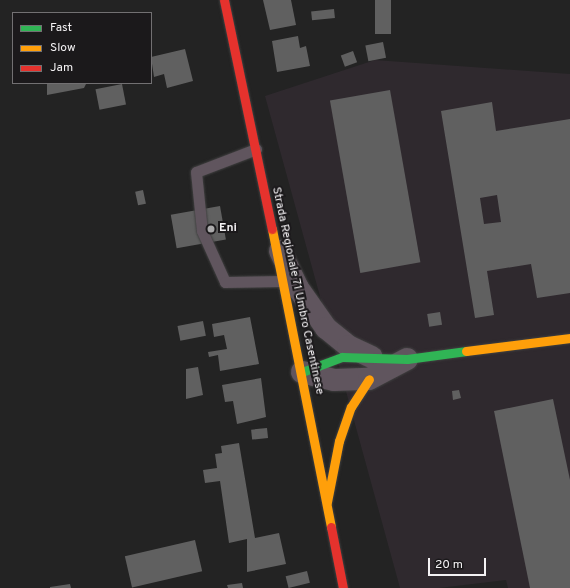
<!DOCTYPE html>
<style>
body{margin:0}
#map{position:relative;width:570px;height:588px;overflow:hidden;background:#232323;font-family:Overpass,sans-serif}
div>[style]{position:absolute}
.built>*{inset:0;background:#2f292e}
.building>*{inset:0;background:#606060;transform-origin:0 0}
.roads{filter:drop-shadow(0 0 1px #404040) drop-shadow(0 0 1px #404040)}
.lane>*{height:11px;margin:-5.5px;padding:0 5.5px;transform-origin:5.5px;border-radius:5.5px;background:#60555e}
.street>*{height:22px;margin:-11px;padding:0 11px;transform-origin:11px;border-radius:11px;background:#60555e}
.fast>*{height:9px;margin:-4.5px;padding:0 4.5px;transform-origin:4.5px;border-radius:4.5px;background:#30b455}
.slow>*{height:9px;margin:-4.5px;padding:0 4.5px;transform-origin:4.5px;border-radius:4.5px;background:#ff9f0a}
.jam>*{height:9px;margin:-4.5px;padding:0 4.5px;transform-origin:4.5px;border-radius:4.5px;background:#e5322d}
.dots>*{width:11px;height:11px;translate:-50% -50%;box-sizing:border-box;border:2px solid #1b191b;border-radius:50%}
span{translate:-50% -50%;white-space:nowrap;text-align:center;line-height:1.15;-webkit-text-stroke:4px #1b191b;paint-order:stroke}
.poi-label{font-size:12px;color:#f4f2f4;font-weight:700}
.left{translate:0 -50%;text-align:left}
.street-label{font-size:12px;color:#f4f2f4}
.legend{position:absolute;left:12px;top:12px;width:140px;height:72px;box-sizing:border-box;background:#1b191b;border:1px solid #727072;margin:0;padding:5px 7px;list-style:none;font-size:12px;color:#f4f2f4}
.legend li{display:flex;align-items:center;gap:8px;height:20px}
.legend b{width:20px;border:1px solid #727072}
.scale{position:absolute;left:428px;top:558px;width:58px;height:18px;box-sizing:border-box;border:2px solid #f4f2f4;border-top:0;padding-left:5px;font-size:12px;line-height:14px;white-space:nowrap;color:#f4f2f4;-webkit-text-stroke:3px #1b191b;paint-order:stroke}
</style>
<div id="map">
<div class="built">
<div style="clip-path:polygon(375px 60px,570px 74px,570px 588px,508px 588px,506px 580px,439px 588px,400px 588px,265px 96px)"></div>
</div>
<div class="building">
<div style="clip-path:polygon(263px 0,291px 0,296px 25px,270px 30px)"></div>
<div style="left:375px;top:0;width:16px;height:34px"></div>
<div style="left:334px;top:9px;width:9px;height:23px;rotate:84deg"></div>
<div style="clip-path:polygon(298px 36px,300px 48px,306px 46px,310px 66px,277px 72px,272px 41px)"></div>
<div style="left:383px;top:42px;width:16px;height:18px;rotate:79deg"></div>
<div style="clip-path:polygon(185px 49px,193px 81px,167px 88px,164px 74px,154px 77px,151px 57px)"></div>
<div style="left:353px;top:51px;width:12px;height:13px;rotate:70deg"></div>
<div style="clip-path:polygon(47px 83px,86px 83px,86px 84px,84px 88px,47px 95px)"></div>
<div style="left:122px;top:84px;width:21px;height:27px;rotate:79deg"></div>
<div style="left:390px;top:90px;width:175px;height:61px;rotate:80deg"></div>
<div style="clip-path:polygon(evenodd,492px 102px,496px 131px,570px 119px,570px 293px,537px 298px,531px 264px,487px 271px,494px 315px,475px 318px,441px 111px,492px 102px,497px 195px,501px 222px,484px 224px,480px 198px,497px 195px)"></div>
<div style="left:143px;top:190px;width:14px;height:8px;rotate:78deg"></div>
<div style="left:220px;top:206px;width:34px;height:50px;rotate:80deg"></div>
<div style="left:440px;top:312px;width:13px;height:13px;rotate:81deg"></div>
<div style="clip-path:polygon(250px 317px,259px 364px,220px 371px,218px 355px,209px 357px,208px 352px,227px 349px,224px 335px,214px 337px,212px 324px)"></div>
<div style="left:203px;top:321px;width:15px;height:26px;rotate:79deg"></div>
<div style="clip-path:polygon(198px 367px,203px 395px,186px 399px,186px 369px)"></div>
<div style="clip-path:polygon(261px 378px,266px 417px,237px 424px,233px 401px,225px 402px,222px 385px)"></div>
<div style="clip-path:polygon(459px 390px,461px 398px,453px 400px,452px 391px)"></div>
<div style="clip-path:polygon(553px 399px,570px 480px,570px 588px,530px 588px,494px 411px)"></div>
<div style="left:267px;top:428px;width:10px;height:16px;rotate:84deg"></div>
<div style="clip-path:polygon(239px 443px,255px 538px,279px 533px,286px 564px,247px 572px,247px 539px,229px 543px,220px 481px,205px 483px,203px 470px,217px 468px,215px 454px,222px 453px,221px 446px)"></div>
<div style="left:195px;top:540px;width:32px;height:72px;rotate:77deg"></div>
<div style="left:307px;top:571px;width:12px;height:22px;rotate:76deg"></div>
<div style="clip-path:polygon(242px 583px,243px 588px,228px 588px,227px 585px)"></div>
<div style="clip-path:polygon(70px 584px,71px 588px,50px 588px,50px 587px)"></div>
</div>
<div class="roads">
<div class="lane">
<div style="left:256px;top:149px;width:64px;rotate:159deg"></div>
<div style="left:196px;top:172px;width:59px;rotate:84.2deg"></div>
<div style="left:202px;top:231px;width:56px;rotate:65.7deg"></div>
<div style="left:225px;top:282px;width:58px;rotate:-1deg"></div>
</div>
<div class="street">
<div style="left:280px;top:251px;width:41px;rotate:64.1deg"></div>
<div style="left:298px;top:288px;width:49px;rotate:55deg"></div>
<div style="left:326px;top:328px;width:28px;rotate:39deg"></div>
<div style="left:348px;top:346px;width:26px;rotate:25deg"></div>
<div style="left:302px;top:372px;width:33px;rotate:14deg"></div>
<div style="left:334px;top:380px;width:35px;rotate:-2deg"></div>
<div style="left:369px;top:379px;width:43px;rotate:-27.8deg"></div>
</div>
<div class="fast">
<div style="left:302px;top:372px;width:43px;rotate:-20.6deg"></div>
<div style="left:342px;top:357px;width:65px;rotate:1.8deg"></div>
<div style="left:407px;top:359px;width:60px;rotate:-7.7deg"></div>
</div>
<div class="slow">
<div style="left:272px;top:229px;width:304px;rotate:78.8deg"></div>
<div style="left:466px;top:351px;width:105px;rotate:-7.1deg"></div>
<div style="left:327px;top:502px;width:62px;rotate:-78.9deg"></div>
<div style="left:339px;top:441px;width:36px;rotate:-71deg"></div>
<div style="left:351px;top:407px;width:33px;rotate:-57deg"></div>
</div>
<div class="jam">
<div style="left:224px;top:0;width:234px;rotate:78.2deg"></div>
<div style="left:331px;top:527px;width:62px;rotate:78.9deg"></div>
</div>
</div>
<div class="dots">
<div style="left:211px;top:229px;background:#abaaab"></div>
</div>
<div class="poi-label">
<span class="left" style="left:219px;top:229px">Eni</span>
</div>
<div class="street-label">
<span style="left:297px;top:291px;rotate:78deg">Strada Regionale 71 Umbro Casentinese</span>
</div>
<ul class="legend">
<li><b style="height:5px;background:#30b455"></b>Fast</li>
<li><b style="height:5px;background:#ff9f0a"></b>Slow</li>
<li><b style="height:5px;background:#e5322d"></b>Jam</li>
</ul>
<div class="scale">20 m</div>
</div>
